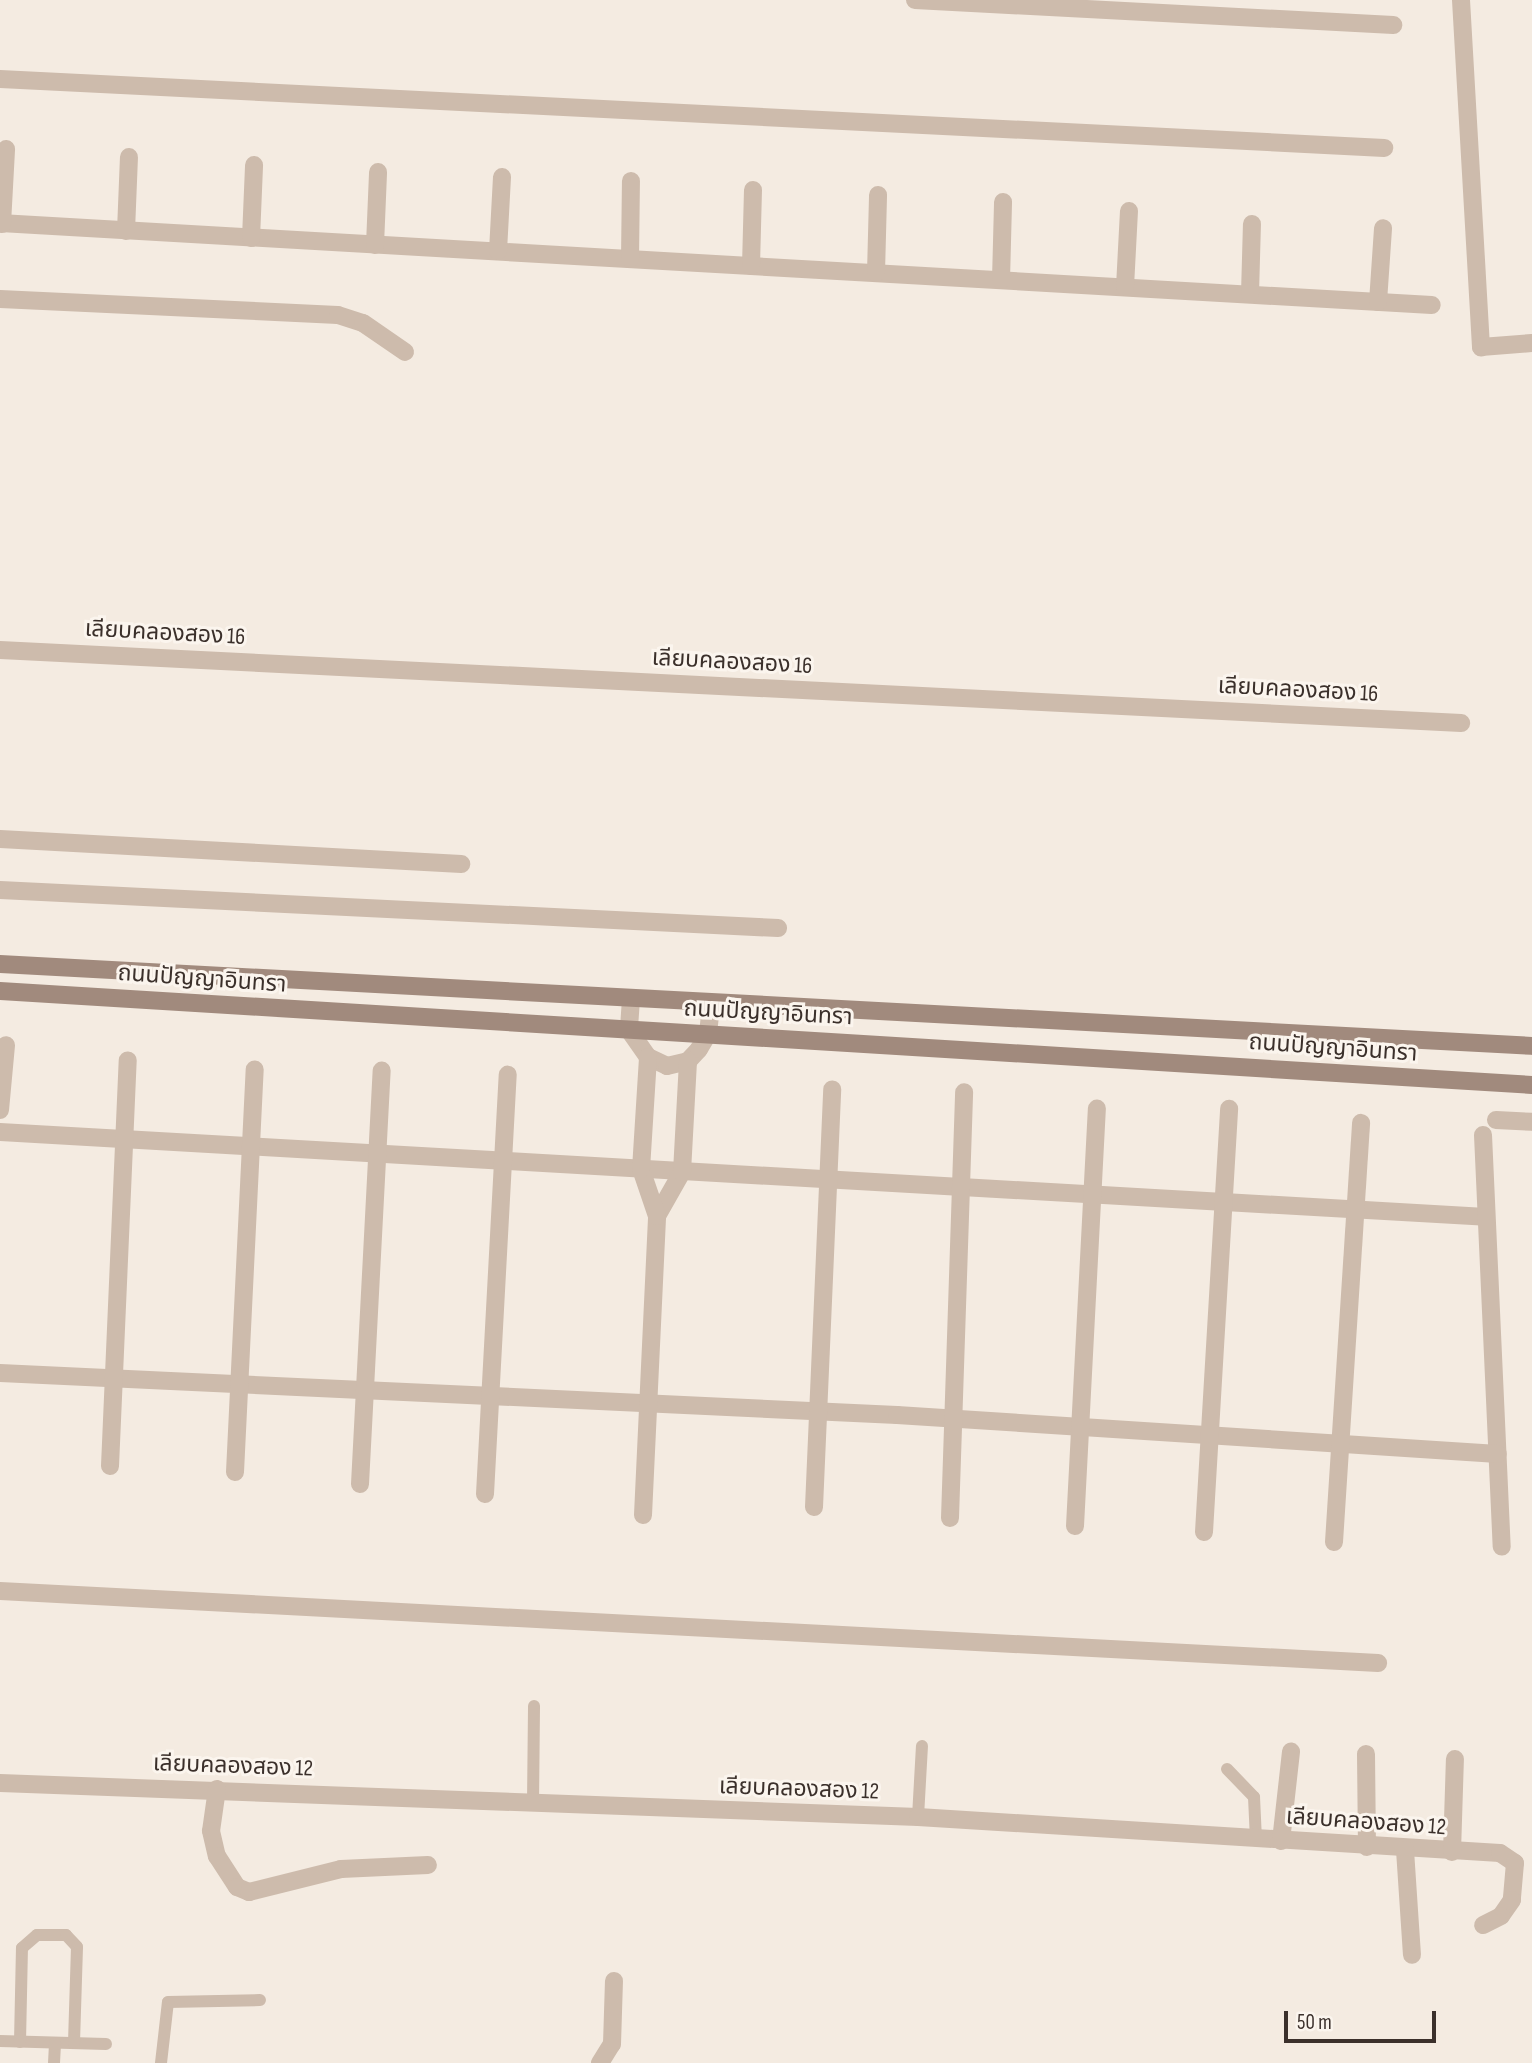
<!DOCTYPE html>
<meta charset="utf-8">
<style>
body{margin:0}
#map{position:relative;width:1532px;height:2063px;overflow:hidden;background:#f4ebe1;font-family:"Sofia Sans Condensed","Noto Sans Thai",sans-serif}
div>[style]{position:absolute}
.lane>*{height:12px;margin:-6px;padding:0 6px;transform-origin:6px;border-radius:6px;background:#cdbbac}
.street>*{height:18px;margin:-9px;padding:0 9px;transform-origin:9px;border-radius:9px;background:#cdbbac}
.secondary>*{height:18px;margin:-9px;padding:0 9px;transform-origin:9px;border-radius:9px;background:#a18a7d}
span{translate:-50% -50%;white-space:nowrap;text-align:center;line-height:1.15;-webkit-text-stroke:6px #fbf5ee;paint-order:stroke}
.street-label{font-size:23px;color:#3b302b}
.scale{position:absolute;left:1284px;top:2011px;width:152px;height:32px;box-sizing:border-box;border:4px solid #3b302b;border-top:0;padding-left:9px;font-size:21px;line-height:24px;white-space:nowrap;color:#3b302b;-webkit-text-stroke:5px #fbf5ee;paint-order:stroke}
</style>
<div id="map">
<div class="lane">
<div style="left:1227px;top:1769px;width:39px;rotate:46deg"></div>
<div style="left:1254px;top:1797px;width:43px;rotate:87.3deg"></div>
<div style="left:533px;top:1803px;width:97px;rotate:-89.4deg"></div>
<div style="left:918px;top:1817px;width:71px;rotate:-86.8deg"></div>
<div style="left:0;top:2041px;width:106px;rotate:1.6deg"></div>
<div style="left:20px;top:2042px;width:94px;rotate:-88.8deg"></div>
<div style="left:22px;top:1948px;width:20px;rotate:-41deg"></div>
<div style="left:37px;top:1935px;width:29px"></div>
<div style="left:66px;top:1935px;width:16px;rotate:47deg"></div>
<div style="left:77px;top:1947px;width:96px;rotate:91.8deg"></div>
<div style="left:54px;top:2063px;width:20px;rotate:-87deg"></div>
<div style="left:161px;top:2063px;width:61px;rotate:-83.5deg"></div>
<div style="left:168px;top:2002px;width:92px;rotate:-1.2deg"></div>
</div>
<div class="street">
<div style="left:915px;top:0;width:479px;rotate:3deg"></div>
<div style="left:1461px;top:0;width:348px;rotate:86.7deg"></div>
<div style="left:1481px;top:347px;width:51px;rotate:-4.5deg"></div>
<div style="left:0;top:79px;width:1386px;rotate:2.85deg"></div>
<div style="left:0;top:223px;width:1434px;rotate:3.28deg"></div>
<div style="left:2px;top:224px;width:75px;rotate:-86.9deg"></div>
<div style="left:126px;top:231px;width:74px;rotate:-87.7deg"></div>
<div style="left:251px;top:238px;width:73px;rotate:-87.6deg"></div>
<div style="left:375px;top:245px;width:73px;rotate:-87.6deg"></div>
<div style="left:498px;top:251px;width:74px;rotate:-86.9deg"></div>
<div style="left:630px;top:259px;width:78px;rotate:-89.3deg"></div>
<div style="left:751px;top:266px;width:76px;rotate:-88.5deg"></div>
<div style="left:876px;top:273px;width:78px;rotate:-88.5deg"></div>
<div style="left:1001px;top:280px;width:78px;rotate:-88.5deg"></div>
<div style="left:1125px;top:287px;width:76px;rotate:-87deg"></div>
<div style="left:1250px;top:294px;width:70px;rotate:-88.4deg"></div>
<div style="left:0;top:299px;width:338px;rotate:2.7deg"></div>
<div style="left:338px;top:315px;width:26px;rotate:18deg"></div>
<div style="left:363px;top:323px;width:51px;rotate:34.6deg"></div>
<div style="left:1378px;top:302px;width:74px;rotate:-86.1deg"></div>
<div style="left:0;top:650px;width:1463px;rotate:2.86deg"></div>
<div style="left:0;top:839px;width:462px;rotate:3.1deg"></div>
<div style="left:0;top:890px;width:779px;rotate:2.8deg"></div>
<div style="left:631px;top:999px;width:31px;rotate:94deg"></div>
<div style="left:629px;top:1030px;width:33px;rotate:55deg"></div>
<div style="left:648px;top:1057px;width:21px;rotate:25deg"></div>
<div style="left:667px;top:1066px;width:22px;rotate:-13deg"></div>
<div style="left:688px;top:1061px;width:16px;rotate:-47deg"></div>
<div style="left:699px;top:1049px;width:17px;rotate:-59deg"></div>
<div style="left:708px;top:1034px;width:30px;rotate:-84deg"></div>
<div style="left:0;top:1110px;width:65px;rotate:-84.7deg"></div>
<div style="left:1496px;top:1120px;width:36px;rotate:3deg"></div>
<div style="left:0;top:1132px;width:1488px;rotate:3.27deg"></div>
<div style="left:1483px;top:1135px;width:412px;rotate:87.4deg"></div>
<div style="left:657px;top:1216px;width:51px;rotate:-60.4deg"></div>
<div style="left:682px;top:1172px;width:111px;rotate:-86.9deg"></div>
<div style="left:0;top:1373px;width:898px;rotate:2.68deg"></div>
<div style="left:897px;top:1415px;width:602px;rotate:3.71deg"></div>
<div style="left:110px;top:1466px;width:406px;rotate:-87.5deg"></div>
<div style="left:235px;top:1472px;width:403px;rotate:-87.2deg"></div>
<div style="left:360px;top:1484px;width:414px;rotate:-87deg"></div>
<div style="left:485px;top:1494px;width:420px;rotate:-86.9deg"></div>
<div style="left:814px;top:1507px;width:418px;rotate:-87.5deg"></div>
<div style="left:643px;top:1515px;width:299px;rotate:-87.3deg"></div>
<div style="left:657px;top:1216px;width:50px;rotate:-108.8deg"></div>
<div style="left:641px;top:1169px;width:112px;rotate:-86.4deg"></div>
<div style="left:950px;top:1518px;width:426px;rotate:-88.1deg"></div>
<div style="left:1075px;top:1526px;width:418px;rotate:-87deg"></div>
<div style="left:1204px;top:1532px;width:424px;rotate:-86.6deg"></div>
<div style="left:1334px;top:1542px;width:420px;rotate:-86.3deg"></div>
<div style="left:0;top:1591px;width:1380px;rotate:2.99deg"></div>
<div style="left:1366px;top:1754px;width:93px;rotate:89.4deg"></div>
<div style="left:0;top:1783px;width:919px;rotate:2.12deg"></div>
<div style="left:918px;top:1817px;width:583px;rotate:3.54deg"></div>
<div style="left:1500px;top:1853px;width:18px;rotate:34deg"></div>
<div style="left:1515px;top:1863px;width:37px;rotate:95deg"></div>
<div style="left:1512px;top:1900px;width:19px;rotate:125deg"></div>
<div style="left:1501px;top:1916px;width:20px;rotate:153deg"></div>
<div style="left:217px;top:1789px;width:42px;rotate:98.1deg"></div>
<div style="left:211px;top:1831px;width:26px;rotate:77deg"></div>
<div style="left:217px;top:1856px;width:37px;rotate:57deg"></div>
<div style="left:237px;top:1887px;width:13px;rotate:23deg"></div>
<div style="left:249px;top:1892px;width:95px;rotate:-14deg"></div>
<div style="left:341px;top:1869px;width:87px;rotate:-2.6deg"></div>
<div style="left:1281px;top:1841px;width:90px;rotate:-83.6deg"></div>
<div style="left:1405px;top:1850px;width:105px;rotate:86.2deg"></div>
<div style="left:1452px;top:1852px;width:93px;rotate:-88.2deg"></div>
<div style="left:600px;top:2063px;width:22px;rotate:-58deg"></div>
<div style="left:612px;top:2044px;width:63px;rotate:-88.2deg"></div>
</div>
<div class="secondary">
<div style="left:0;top:964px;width:1534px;rotate:3.06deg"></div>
<div style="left:0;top:991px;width:1535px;rotate:3.51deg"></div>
</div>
<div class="street-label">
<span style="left:165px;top:633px;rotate:3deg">เลียบคลองสอง 16</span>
<span style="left:732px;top:662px;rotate:3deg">เลียบคลองสอง 16</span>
<span style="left:1298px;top:690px;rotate:3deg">เลียบคลองสอง 16</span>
<span style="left:202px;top:979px;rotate:4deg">ถนนปัญญาอินทรา</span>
<span style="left:768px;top:1013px;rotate:3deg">ถนนปัญญาอินทรา</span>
<span style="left:1333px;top:1048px;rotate:4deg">ถนนปัญญาอินทรา</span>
<span style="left:233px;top:1766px;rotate:2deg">เลียบคลองสอง 12</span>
<span style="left:799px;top:1789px;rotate:2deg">เลียบคลองสอง 12</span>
<span style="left:1366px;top:1822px;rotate:4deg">เลียบคลองสอง 12</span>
</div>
<div class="scale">50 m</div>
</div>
